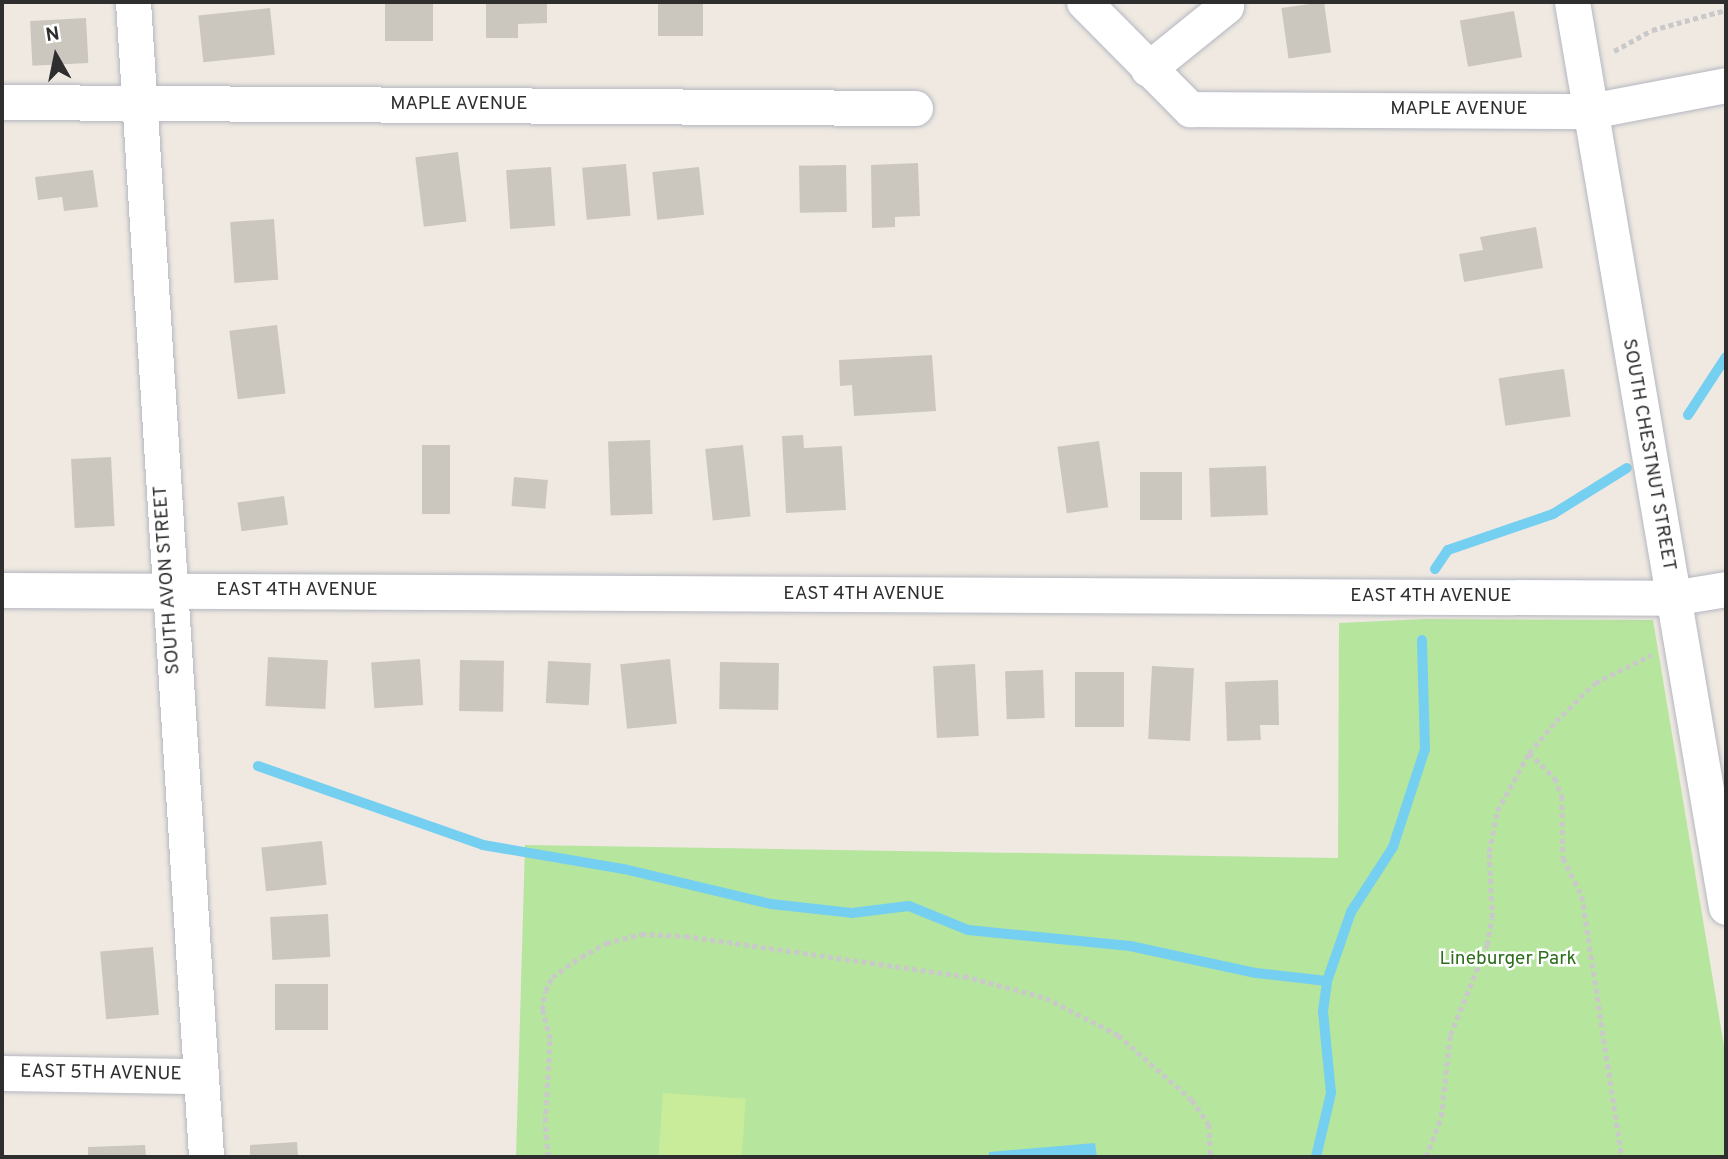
<!DOCTYPE html>
<style>
body{margin:0}
#map{position:relative;width:1728px;height:1159px;overflow:hidden;background:#efe9e1;font-family:Overpass,sans-serif}
div>[style]{position:absolute}
.green>*{inset:0;background:#b6e59e}
.pitch>*{inset:0;background:#c9ec9a;transform-origin:0 0}
.water>*{inset:0;background:#75cff0}
.stream>*{height:10px;margin:-5px;padding:0 5px;transform-origin:5px;border-radius:5px;background:#75cff0}
.building>*{inset:0;background:#cbc7bf;transform-origin:0 0}
.path>*{height:4.5px;margin-top:-2.25px;transform-origin:0;background:repeating-linear-gradient(90deg,#c9c9c9 0 5px,transparent 0 8.5px)}
.roads{filter:drop-shadow(0 0 2px #b4b7c1) drop-shadow(0 0 2px #b4b7c1)}
.minor>*{height:35px;margin:-17.5px;padding:0 17.5px;transform-origin:17.5px;border-radius:17.5px;background:#fff}
span{translate:-50% -50%;white-space:nowrap;text-align:center;line-height:1.15;-webkit-text-stroke:5px #fff;paint-order:stroke}
.street-label{font-size:19px;color:#2e2e2e}
.park-label{font-size:19px;color:#2c6e1b}
.frame{position:absolute;inset:0;border:4px solid #2e2e2e;pointer-events:none}
.north{position:absolute;left:21px;top:21px;width:70px;height:70px;-webkit-text-stroke:5px #fff;paint-order:stroke;rotate:351deg;font-size:19px;font-weight:700;line-height:28px;text-align:center;color:#2e2e2e}
.north::after{content:'';display:block;margin:auto;width:24px;height:32px;background:#2e2e2e;clip-path:polygon(50% 0,100% 100%,50% 72%,0 100%)}
</style>
<div id="map">
<div class="green">
<div style="clip-path:polygon(1425px 619px,1653px 620px,1726px 1058px,1726px 1157px,516px 1157px,525px 845px,1338px 858px,1339px 623px)"></div>
</div>
<div class="pitch">
<div style="left:663px;top:1093px;width:83px;height:64px;rotate:4deg"></div>
</div>
<div class="water">
<div style="clip-path:polygon(1095px 1143px,1097px 1157px,989px 1157px,989px 1152px)"></div>
</div>
<div class="stream">
<div style="left:1688px;top:415px;width:69px;rotate:-56.8deg"></div>
<div style="left:1435px;top:569px;width:23px;rotate:-56deg"></div>
<div style="left:1448px;top:550px;width:111px;rotate:-18.9deg"></div>
<div style="left:1553px;top:514px;width:87px;rotate:-31.9deg"></div>
<div style="left:258px;top:766px;width:238px;rotate:19.3deg"></div>
<div style="left:483px;top:845px;width:143px;rotate:9.7deg"></div>
<div style="left:624px;top:869px;width:151px;rotate:13.4deg"></div>
<div style="left:771px;top:904px;width:81px;rotate:6.3deg"></div>
<div style="left:852px;top:913px;width:57px;rotate:-7deg"></div>
<div style="left:909px;top:906px;width:64px;rotate:22.1deg"></div>
<div style="left:968px;top:930px;width:163px;rotate:5.6deg"></div>
<div style="left:1130px;top:946px;width:129px;rotate:12.1deg"></div>
<div style="left:1256px;top:973px;width:71px;rotate:6.4deg"></div>
<div style="left:1316px;top:1157px;width:66px;rotate:-76.8deg"></div>
<div style="left:1331px;top:1093px;width:82px;rotate:-95.6deg"></div>
<div style="left:1323px;top:1011px;width:30px;rotate:-82deg"></div>
<div style="left:1327px;top:981px;width:73px;rotate:-70.8deg"></div>
<div style="left:1351px;top:912px;width:77px;rotate:-57.1deg"></div>
<div style="left:1393px;top:847px;width:103px;rotate:-71.9deg"></div>
<div style="left:1425px;top:749px;width:109px;rotate:-91.6deg"></div>
</div>
<div class="building">
<div style="left:385px;top:2px;width:48px;height:39px"></div>
<div style="clip-path:polygon(486px 2px,547px 2px,547px 23px,518px 24px,518px 38px,486px 38px)"></div>
<div style="left:658px;top:2px;width:45px;height:34px"></div>
<div style="left:1324px;top:2px;width:51px;height:43px;rotate:82deg"></div>
<div style="left:270px;top:8px;width:47px;height:72px;rotate:84deg"></div>
<div style="left:1514px;top:11px;width:47px;height:55px;rotate:80deg"></div>
<div style="left:86px;top:18px;width:45px;height:56px;rotate:87deg"></div>
<div style="left:458px;top:152px;width:70px;height:43px;rotate:83deg"></div>
<div style="clip-path:polygon(918px 163px,920px 216px,895px 217px,895px 227px,872px 228px,871px 165px)"></div>
<div style="left:626px;top:164px;width:52px;height:44px;rotate:85deg"></div>
<div style="left:846px;top:165px;width:47px;height:47px;rotate:89deg"></div>
<div style="left:551px;top:167px;width:59px;height:45px;rotate:86deg"></div>
<div style="left:699px;top:167px;width:48px;height:47px;rotate:84deg"></div>
<div style="clip-path:polygon(93px 170px,98px 207px,64px 211px,62px 197px,38px 200px,35px 177px)"></div>
<div style="left:274px;top:219px;width:61px;height:44px;rotate:86deg"></div>
<div style="clip-path:polygon(1536px 227px,1543px 268px,1464px 282px,1459px 254px,1483px 250px,1480px 237px)"></div>
<div style="left:277px;top:325px;width:69px;height:48px;rotate:83deg"></div>
<div style="clip-path:polygon(932px 355px,936px 411px,854px 416px,852px 385px,840px 386px,839px 360px)"></div>
<div style="left:1564px;top:369px;width:48px;height:66px;rotate:82deg"></div>
<div style="clip-path:polygon(803px 435px,804px 448px,842px 446px,846px 510px,786px 513px,782px 436px)"></div>
<div style="left:650px;top:440px;width:74px;height:42px;rotate:88deg"></div>
<div style="left:1099px;top:441px;width:67px;height:42px;rotate:82deg"></div>
<div style="left:422px;top:445px;width:28px;height:69px"></div>
<div style="left:743px;top:445px;width:72px;height:38px;rotate:84deg"></div>
<div style="left:111px;top:457px;width:69px;height:40px;rotate:87deg"></div>
<div style="left:1266px;top:466px;width:49px;height:57px;rotate:88deg"></div>
<div style="left:1140px;top:472px;width:42px;height:48px"></div>
<div style="left:514px;top:477px;width:34px;height:29px;rotate:5deg"></div>
<div style="left:284px;top:496px;width:29px;height:47px;rotate:82deg"></div>
<div style="left:268px;top:657px;width:60px;height:49px;rotate:3deg"></div>
<div style="left:420px;top:659px;width:46px;height:49px;rotate:86deg"></div>
<div style="left:670px;top:659px;width:65px;height:50px;rotate:84deg"></div>
<div style="left:460px;top:660px;width:44px;height:51px;rotate:1deg"></div>
<div style="left:548px;top:661px;width:43px;height:42px;rotate:3deg"></div>
<div style="left:720px;top:662px;width:59px;height:47px;rotate:1deg"></div>
<div style="left:975px;top:664px;width:72px;height:42px;rotate:87deg"></div>
<div style="left:1152px;top:666px;width:42px;height:73px;rotate:3deg"></div>
<div style="left:1043px;top:670px;width:48px;height:38px;rotate:88deg"></div>
<div style="left:1075px;top:672px;width:49px;height:55px"></div>
<div style="clip-path:polygon(1278px 680px,1279px 725px,1260px 725px,1261px 740px,1227px 741px,1225px 682px)"></div>
<div style="left:322px;top:841px;width:44px;height:61px;rotate:84deg"></div>
<div style="left:328px;top:914px;width:43px;height:58px;rotate:87deg"></div>
<div style="left:153px;top:947px;width:68px;height:53px;rotate:85deg"></div>
<div style="left:275px;top:984px;width:53px;height:46px"></div>
<div style="clip-path:polygon(297px 1142px,298px 1157px,250px 1157px,250px 1145px)"></div>
<div style="clip-path:polygon(145px 1145px,146px 1157px,88px 1157px,88px 1147px)"></div>
</div>
<div class="path">
<div style="left:1614px;top:51px;width:43px;rotate:-28.9deg"></div>
<div style="left:1652px;top:30px;width:77px;rotate:-15.1deg"></div>
<div style="left:1529px;top:753px;width:36px;rotate:44deg"></div>
<div style="left:1555px;top:778px;width:19px;rotate:69deg"></div>
<div style="left:1562px;top:796px;width:62px;rotate:89.1deg"></div>
<div style="left:1563px;top:858px;width:42px;rotate:63.4deg"></div>
<div style="left:1582px;top:896px;width:264px;rotate:81.3deg"></div>
<div style="left:548px;top:1157px;width:35px;rotate:-95deg"></div>
<div style="left:545px;top:1122px;width:83px;rotate:-86.6deg"></div>
<div style="left:550px;top:1039px;width:30px;rotate:-105deg"></div>
<div style="left:542px;top:1010px;width:19px;rotate:-81deg"></div>
<div style="left:545px;top:991px;width:16px;rotate:-63deg"></div>
<div style="left:552px;top:977px;width:35px;rotate:-35deg"></div>
<div style="left:581px;top:957px;width:29px;rotate:-29deg"></div>
<div style="left:606px;top:943px;width:36px;rotate:-14deg"></div>
<div style="left:641px;top:934px;width:44px;rotate:2.6deg"></div>
<div style="left:685px;top:936px;width:282px;rotate:8.2deg"></div>
<div style="left:964px;top:976px;width:85px;rotate:15deg"></div>
<div style="left:1046px;top:998px;width:81px;rotate:27.2deg"></div>
<div style="left:1118px;top:1035px;width:98px;rotate:41.3deg"></div>
<div style="left:1192px;top:1100px;width:29px;rotate:55deg"></div>
<div style="left:1209px;top:1124px;width:33px;rotate:87deg"></div>
<div style="left:1426px;top:1157px;width:43px;rotate:-69.4deg"></div>
<div style="left:1441px;top:1117px;width:82px;rotate:-83.7deg"></div>
<div style="left:1450px;top:1035px;width:97px;rotate:-67.7deg"></div>
<div style="left:1487px;top:945px;width:27px;rotate:-80deg"></div>
<div style="left:1492px;top:918px;width:66px;rotate:-92.6deg"></div>
<div style="left:1489px;top:852px;width:42px;rotate:-79deg"></div>
<div style="left:1497px;top:811px;width:66px;rotate:-61.1deg"></div>
<div style="left:1529px;top:753px;width:42px;rotate:-49.8deg"></div>
<div style="left:1556px;top:721px;width:54px;rotate:-44.3deg"></div>
<div style="left:1595px;top:683px;width:63px;rotate:-26.6deg"></div>
</div>
<div class="roads">
<div class="minor">
<div style="left:133px;top:2px;width:1157px;rotate:86.38deg"></div>
<div style="left:1084px;top:2px;width:151px;rotate:45.3deg"></div>
<div style="left:1190px;top:109px;width:400px;rotate:0.3deg"></div>
<div style="left:1590px;top:111px;width:138px;rotate:-10.8deg"></div>
<div style="left:1572px;top:2px;width:918px;rotate:80.34deg"></div>
<div style="left:1148px;top:69px;width:100px;rotate:-38.9deg"></div>
<div style="left:1226px;top:6px;width:4px;rotate:-104deg"></div>
<div style="left:2px;top:102px;width:913px;rotate:0.38deg"></div>
<div style="left:2px;top:590px;width:1670px;rotate:0.27deg"></div>
<div style="left:1672px;top:598px;width:55px;rotate:-9.5deg"></div>
<div style="left:2px;top:1073px;width:199px;rotate:0.9deg"></div>
</div>
</div>
<div class="street-label">
<span style="left:459px;top:105px">MAPLE AVENUE</span>
<span style="left:1459px;top:110px">MAPLE AVENUE</span>
<span style="left:1648px;top:455px;rotate:80deg">SOUTH CHESTNUT STREET</span>
<span style="left:168px;top:580px;rotate:-94deg">SOUTH AVON STREET</span>
<span style="left:297px;top:591px">EAST 4TH AVENUE</span>
<span style="left:864px;top:595px">EAST 4TH AVENUE</span>
<span style="left:1431px;top:597px">EAST 4TH AVENUE</span>
<span style="left:101px;top:1074px;rotate:1deg">EAST 5TH AVENUE</span>
</div>
<div class="park-label">
<span style="left:1508px;top:960px">Lineburger Park</span>
</div>
<div class="frame"></div>
<div class="north">N</div>
</div>
